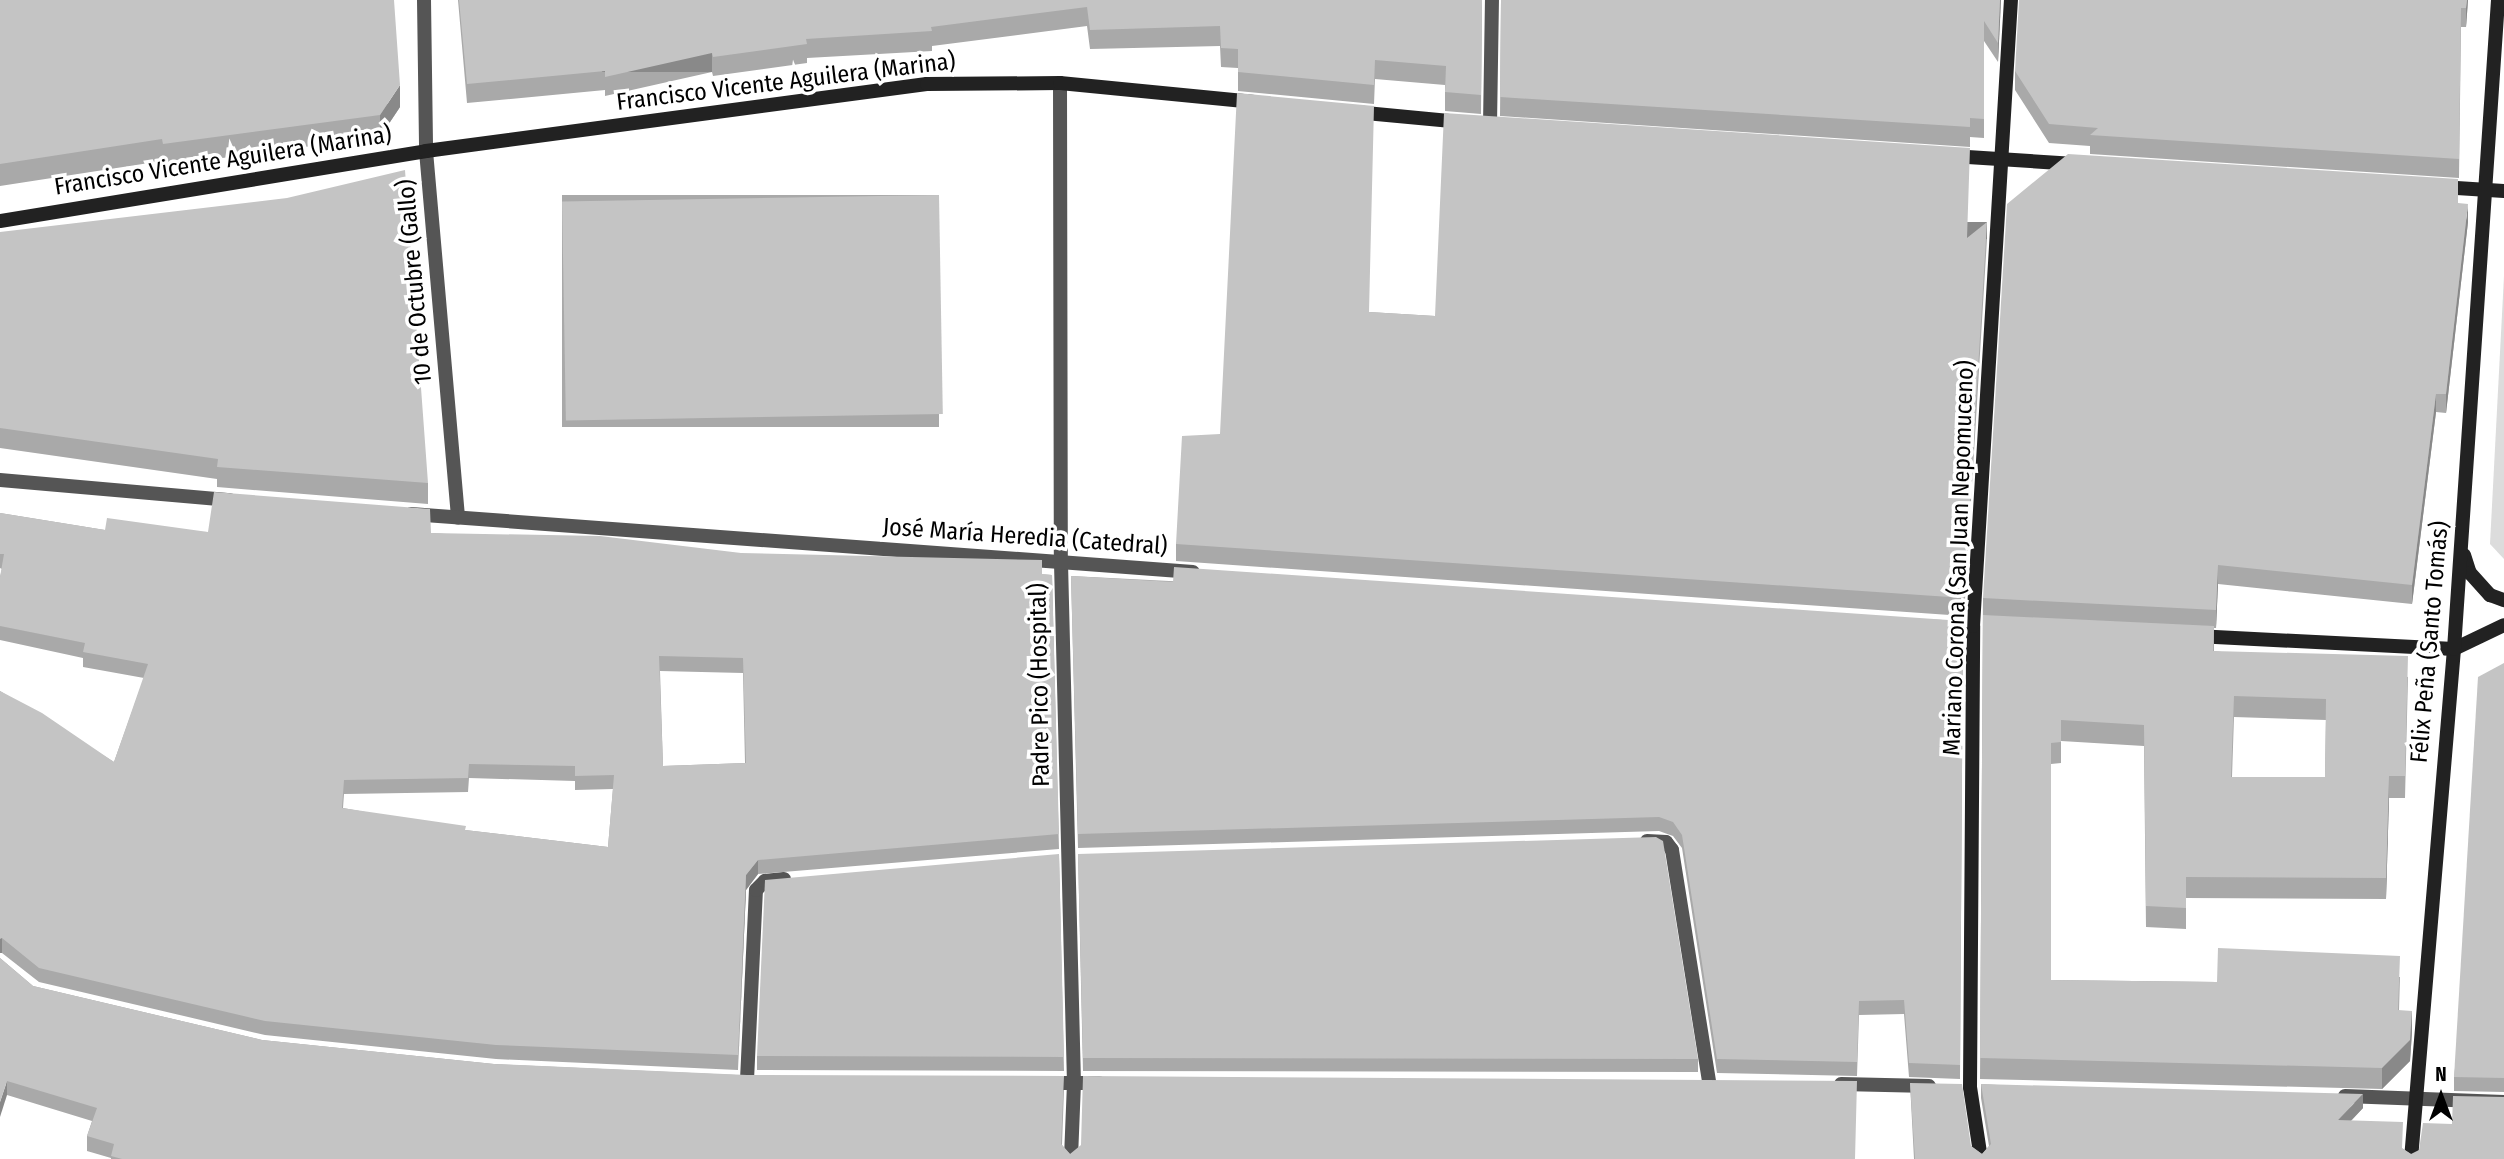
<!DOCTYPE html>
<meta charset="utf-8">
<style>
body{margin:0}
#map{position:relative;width:2504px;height:1159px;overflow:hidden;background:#fff;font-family:"Fira Sans Condensed",sans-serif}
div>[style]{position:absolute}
.green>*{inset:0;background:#dcdcdc}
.lane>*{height:14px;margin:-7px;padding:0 7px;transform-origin:7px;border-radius:7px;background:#555}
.street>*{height:14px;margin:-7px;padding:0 7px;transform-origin:7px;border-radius:7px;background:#555}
.secondary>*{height:14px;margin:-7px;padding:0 7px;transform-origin:7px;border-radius:7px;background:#222}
.wall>*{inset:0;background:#a9a9a9;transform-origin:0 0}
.shaded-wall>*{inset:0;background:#898989;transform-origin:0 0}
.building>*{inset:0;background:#c4c4c4;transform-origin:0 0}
span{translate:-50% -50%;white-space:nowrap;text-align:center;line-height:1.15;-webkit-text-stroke:7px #fff;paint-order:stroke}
.street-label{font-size:24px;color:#000}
.north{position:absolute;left:2406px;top:1061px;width:70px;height:70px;-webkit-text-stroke:5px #fff;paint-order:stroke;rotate:0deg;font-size:19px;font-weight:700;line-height:28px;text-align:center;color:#000}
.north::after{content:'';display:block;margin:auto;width:24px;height:32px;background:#000;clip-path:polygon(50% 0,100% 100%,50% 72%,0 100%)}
</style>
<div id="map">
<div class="green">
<div style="clip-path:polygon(2504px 276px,2504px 559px,2490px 544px)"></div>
</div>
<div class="lane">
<div style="left:1647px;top:841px;width:19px;rotate:3deg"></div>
<div style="left:1666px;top:842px;width:10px;rotate:53deg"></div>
<div style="left:1672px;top:850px;width:235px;rotate:80.9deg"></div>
<div style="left:747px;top:1080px;width:190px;rotate:-87.3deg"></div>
<div style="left:756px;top:890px;width:13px;rotate:-45deg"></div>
<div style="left:765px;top:881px;width:19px;rotate:-6deg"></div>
</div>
<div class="street">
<div style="left:424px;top:0;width:151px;rotate:89.2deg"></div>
<div style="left:426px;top:151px;width:368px;rotate:85deg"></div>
<div style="left:1060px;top:83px;width:480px;rotate:89.9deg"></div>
<div style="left:1061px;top:563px;width:520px;rotate:88.57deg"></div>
<div style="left:1074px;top:1083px;width:76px;rotate:92.3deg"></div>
<div style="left:1490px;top:125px;width:125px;rotate:-89.1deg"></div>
<div style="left:0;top:480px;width:231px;rotate:5deg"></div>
<div style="left:411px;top:514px;width:784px;rotate:4.24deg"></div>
<div style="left:1046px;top:1083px;width:53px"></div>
<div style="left:1841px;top:1084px;width:88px;rotate:1.3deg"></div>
<div style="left:2345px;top:1096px;width:159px;rotate:2.2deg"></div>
</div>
<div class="secondary">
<div style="left:1355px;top:112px;width:105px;rotate:5.4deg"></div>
<div style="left:1952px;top:156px;width:123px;rotate:3.7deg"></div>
<div style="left:2441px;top:187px;width:63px;rotate:3.6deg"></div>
<div style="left:0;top:221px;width:432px;rotate:-9.3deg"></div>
<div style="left:426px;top:151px;width:505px;rotate:-7.62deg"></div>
<div style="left:927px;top:84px;width:133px;rotate:-0.4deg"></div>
<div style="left:1060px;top:83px;width:195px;rotate:5.6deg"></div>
<div style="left:2464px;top:555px;width:19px;rotate:72deg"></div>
<div style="left:2470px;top:573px;width:30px;rotate:48deg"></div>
<div style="left:2490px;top:595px;width:15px;rotate:20deg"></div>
<div style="left:2196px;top:636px;width:258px;rotate:2.9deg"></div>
<div style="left:2454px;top:649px;width:55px;rotate:-25.6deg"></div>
<div style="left:1981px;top:1159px;width:73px;rotate:-98.7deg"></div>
<div style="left:1970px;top:1087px;width:461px;rotate:-89.6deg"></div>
<div style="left:1973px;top:626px;width:627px;rotate:-86.53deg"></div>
<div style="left:2411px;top:1159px;width:512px;rotate:-85.18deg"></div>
<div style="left:2454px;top:649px;width:650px;rotate:-86.12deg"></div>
</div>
<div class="wall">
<div style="clip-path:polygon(0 0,400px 107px,380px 137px,163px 166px,162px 161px,0 186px)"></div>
<div style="clip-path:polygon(458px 0,1482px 0,1481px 114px,1445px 111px,1445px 85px,1375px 79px,1374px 104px,1238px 91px,1238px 68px,1221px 67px,1220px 46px,1090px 49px,1087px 26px,932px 46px,932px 51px,807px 58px,807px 63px,713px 76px,712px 72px,605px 96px,605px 90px,467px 103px)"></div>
<div style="clip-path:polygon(1501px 0,2001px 0,1998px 62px,1984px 41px,1984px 138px,1970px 137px,1970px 147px,1500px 116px)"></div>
<div style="clip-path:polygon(2468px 0,2466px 27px,2461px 27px,2459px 178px,2090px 154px,2090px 146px,2049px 143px,2015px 90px,2015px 71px)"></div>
<div style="left:939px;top:195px;width:232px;height:377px;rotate:90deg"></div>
<div style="clip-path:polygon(evenodd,2458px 203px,2468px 222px,2446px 413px,2436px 412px,2412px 604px,2218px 584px,2216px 628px,2214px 628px,2214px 651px,2408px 677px,2405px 798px,2389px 798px,2386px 899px,2186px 898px,2186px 929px,2146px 927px,2144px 746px,2061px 741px,2061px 763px,2051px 764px,2051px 980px,2217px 982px,2400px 977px,2399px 1010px,2412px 1032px,2410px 1061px,2382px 1089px,1980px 1079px,1983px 598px,2458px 203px,2234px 717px,2326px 720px,2325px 777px,2232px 777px,2234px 717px)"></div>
<div style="clip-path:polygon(0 232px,428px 483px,428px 504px,217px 487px,217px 479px,0 448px)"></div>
<div style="clip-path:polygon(1968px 238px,1987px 239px,1964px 616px,1176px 561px,1176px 544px,1220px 434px,1369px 312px,1435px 316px)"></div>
<div style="clip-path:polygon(evenodd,0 513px,105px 530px,208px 532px,431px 533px,1052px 575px,1059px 849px,758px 874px,746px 890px,738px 1070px,496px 1059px,265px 1035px,39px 982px,2px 953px,0 953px,0 691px,114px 762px,144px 678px,83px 667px,83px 658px,0 640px,0 577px,2px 569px,0 568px,0 513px,660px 671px,743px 673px,745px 763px,663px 766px,660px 671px,0 513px,469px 778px,575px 781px,575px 790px,613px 789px,608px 847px,465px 830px,343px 808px,344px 794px,468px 792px,469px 778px)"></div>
<div style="clip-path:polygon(1071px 576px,1963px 621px,1960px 1079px,1909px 1077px,1904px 1014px,1859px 1015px,1857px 1076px,1717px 1073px,1682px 848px,1673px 836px,1659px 831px,1078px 848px)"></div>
<div style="clip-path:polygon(2504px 663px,2504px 1092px,2454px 1091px,2454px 1077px)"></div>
<div style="clip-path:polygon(1059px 854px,1064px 1071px,757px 1070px,757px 1056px)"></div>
<div style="clip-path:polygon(1078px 854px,1698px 1059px,1698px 1072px,1083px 1071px)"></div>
<div style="clip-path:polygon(0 958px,33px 986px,262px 1040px,494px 1064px,1064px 1090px,1062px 1145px,1070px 1154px,1855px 1159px,111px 1159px,111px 1158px,87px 1151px,87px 1136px,92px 1121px,7px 1095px)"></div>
<div style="clip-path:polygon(1910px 1083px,1971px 1146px,1982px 1154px,1989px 1146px,1981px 1098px,1981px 1084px,2363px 1108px,2351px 1121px,2403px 1149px,2411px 1154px,2504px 1159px,1914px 1159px)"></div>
</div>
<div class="shaded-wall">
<div style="clip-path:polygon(2000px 0,2001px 0,1998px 62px,1998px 43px)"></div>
<div style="clip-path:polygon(2467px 0,2468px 0,2466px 27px,2466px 8px)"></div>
<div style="left:712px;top:53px;width:19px;height:110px;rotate:90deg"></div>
<div style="clip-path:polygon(400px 85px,400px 107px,380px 137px,380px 115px)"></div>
<div style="clip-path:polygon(2468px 204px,2468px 222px,2446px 413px,2446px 394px)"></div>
<div style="left:1987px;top:222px;width:17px;height:377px;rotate:90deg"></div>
<div style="clip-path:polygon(2436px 394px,2436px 412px,2412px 604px,2412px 585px)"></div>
<div style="clip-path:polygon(2218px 565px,2218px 584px,2216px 628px,2216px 610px)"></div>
<div style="clip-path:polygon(2389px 776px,2389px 798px,2386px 899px,2386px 878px)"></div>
<div style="clip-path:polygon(758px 860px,758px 874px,746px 890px,738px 1070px,746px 875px)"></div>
<div style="left:2px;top:938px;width:15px;height:2px;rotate:90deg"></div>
<div style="clip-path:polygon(2412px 1011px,2412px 1032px,2410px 1061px,2382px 1089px,2382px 1068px)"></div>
<div style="clip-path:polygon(7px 1081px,7px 1095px,0 1117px,0 1102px)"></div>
<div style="clip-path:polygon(2363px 1094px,2363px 1108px,2338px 1134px,2338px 1120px)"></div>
</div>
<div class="building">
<div style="clip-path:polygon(0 0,394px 0,400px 85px,380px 115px,163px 144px,162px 139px,0 164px)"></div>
<div style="clip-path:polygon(459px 0,1482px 0,1481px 95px,1445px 92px,1446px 66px,1375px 60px,1374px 85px,1238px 72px,1238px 49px,1221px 48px,1220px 26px,1090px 30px,1087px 7px,931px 27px,932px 31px,806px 39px,807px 44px,713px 57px,712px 53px,605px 77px,605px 71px,467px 84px)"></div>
<div style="clip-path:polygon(1501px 0,2000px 0,1998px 43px,1984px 21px,1984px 119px,1970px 118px,1970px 127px,1500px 97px)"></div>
<div style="clip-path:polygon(2019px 0,2467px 0,2466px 8px,2461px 8px,2459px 159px,2090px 135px,2098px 128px,2049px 124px,2015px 71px)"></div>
<div style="clip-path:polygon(1237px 93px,1374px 106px,1369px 312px,1435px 316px,1444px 113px,1970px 148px,1967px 238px,1987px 222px,1964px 598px,1176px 544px,1182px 436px,1220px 434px)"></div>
<div style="clip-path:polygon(2068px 154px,2458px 179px,2458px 203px,2468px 204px,2446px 394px,2436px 394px,2412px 585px,2218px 565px,2216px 610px,1983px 598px,2007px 204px)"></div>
<div style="clip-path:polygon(405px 170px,428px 483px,217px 467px,218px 459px,0 428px,0 232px,287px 198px)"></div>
<div style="left:939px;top:195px;width:219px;height:377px;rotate:89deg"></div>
<div style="clip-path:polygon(evenodd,214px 492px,430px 509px,431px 533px,600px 536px,741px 553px,1042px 560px,1042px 574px,1052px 575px,1059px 834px,758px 860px,746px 875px,738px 1055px,496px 1045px,265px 1021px,39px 968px,2px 938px,0 939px,0 691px,42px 713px,114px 762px,148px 664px,83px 652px,85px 643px,0 626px,0 577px,4px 554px,0 554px,0 513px,105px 530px,107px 518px,208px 532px,214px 492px,659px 656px,743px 658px,746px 763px,663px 766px,659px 656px,214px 492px,469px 764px,575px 766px,575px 776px,614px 775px,608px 847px,465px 830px,466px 826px,342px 808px,344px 780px,468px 778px,469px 764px)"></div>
<div style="clip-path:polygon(1174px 567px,1963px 621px,1960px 1065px,1909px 1063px,1904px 1000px,1859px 1001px,1857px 1062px,1717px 1059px,1682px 835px,1673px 822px,1659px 817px,1078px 834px,1071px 576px,1173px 582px)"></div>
<div style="clip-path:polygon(evenodd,1983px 615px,2214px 626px,2213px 651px,2408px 656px,2405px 776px,2389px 776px,2386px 878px,2186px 877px,2186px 908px,2146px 906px,2144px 725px,2061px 720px,2061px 742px,2051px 743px,2051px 980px,2217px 982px,2218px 948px,2400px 956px,2398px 1010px,2412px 1011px,2410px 1040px,2382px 1068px,1980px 1058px,1983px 615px,2234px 696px,2326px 699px,2325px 777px,2231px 777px,2234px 696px)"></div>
<div style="clip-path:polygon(2504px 663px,2504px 1078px,2454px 1077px,2478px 677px)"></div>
<div style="clip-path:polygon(1656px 837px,1663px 841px,1698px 1059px,1083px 1058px,1078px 854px)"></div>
<div style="clip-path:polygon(1059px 854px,1064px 1057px,757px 1056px,765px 880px)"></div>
<div style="clip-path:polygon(0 958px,33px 986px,262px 1040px,494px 1064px,747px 1075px,1064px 1076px,1061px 1144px,1070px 1154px,1081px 1145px,1083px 1076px,1857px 1081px,1855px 1159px,122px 1159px,111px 1156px,114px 1144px,87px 1136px,97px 1108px,7px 1081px,0 1102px)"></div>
<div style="clip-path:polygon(1910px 1083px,1962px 1084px,1971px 1146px,1982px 1154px,1991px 1144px,1981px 1084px,2363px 1094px,2338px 1120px,2403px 1122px,2402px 1148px,2411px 1154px,2419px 1150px,2423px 1123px,2452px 1124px,2453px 1096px,2504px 1097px,2504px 1159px,1915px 1159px)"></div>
</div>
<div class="street-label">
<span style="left:786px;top:82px;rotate:-7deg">Francisco Vicente Aguilera (Marina)</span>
<span style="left:223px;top:161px;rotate:-9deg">Francisco Vicente Aguilera (Marina)</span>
<span style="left:415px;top:282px;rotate:-95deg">10 de Octubre (Gallo)</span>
<span style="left:1025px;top:537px;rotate:4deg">José María Heredia (Catedral)</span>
<span style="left:1959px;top:558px;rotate:-88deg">Mariano Corona (San Juan Nepomuceno)</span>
<span style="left:2430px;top:642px;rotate:-85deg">Félix Peña (Santo Tomás)</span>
<span style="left:1040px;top:685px;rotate:-91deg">Padre Pico (Hospital)</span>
</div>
<div class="north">N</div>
</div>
